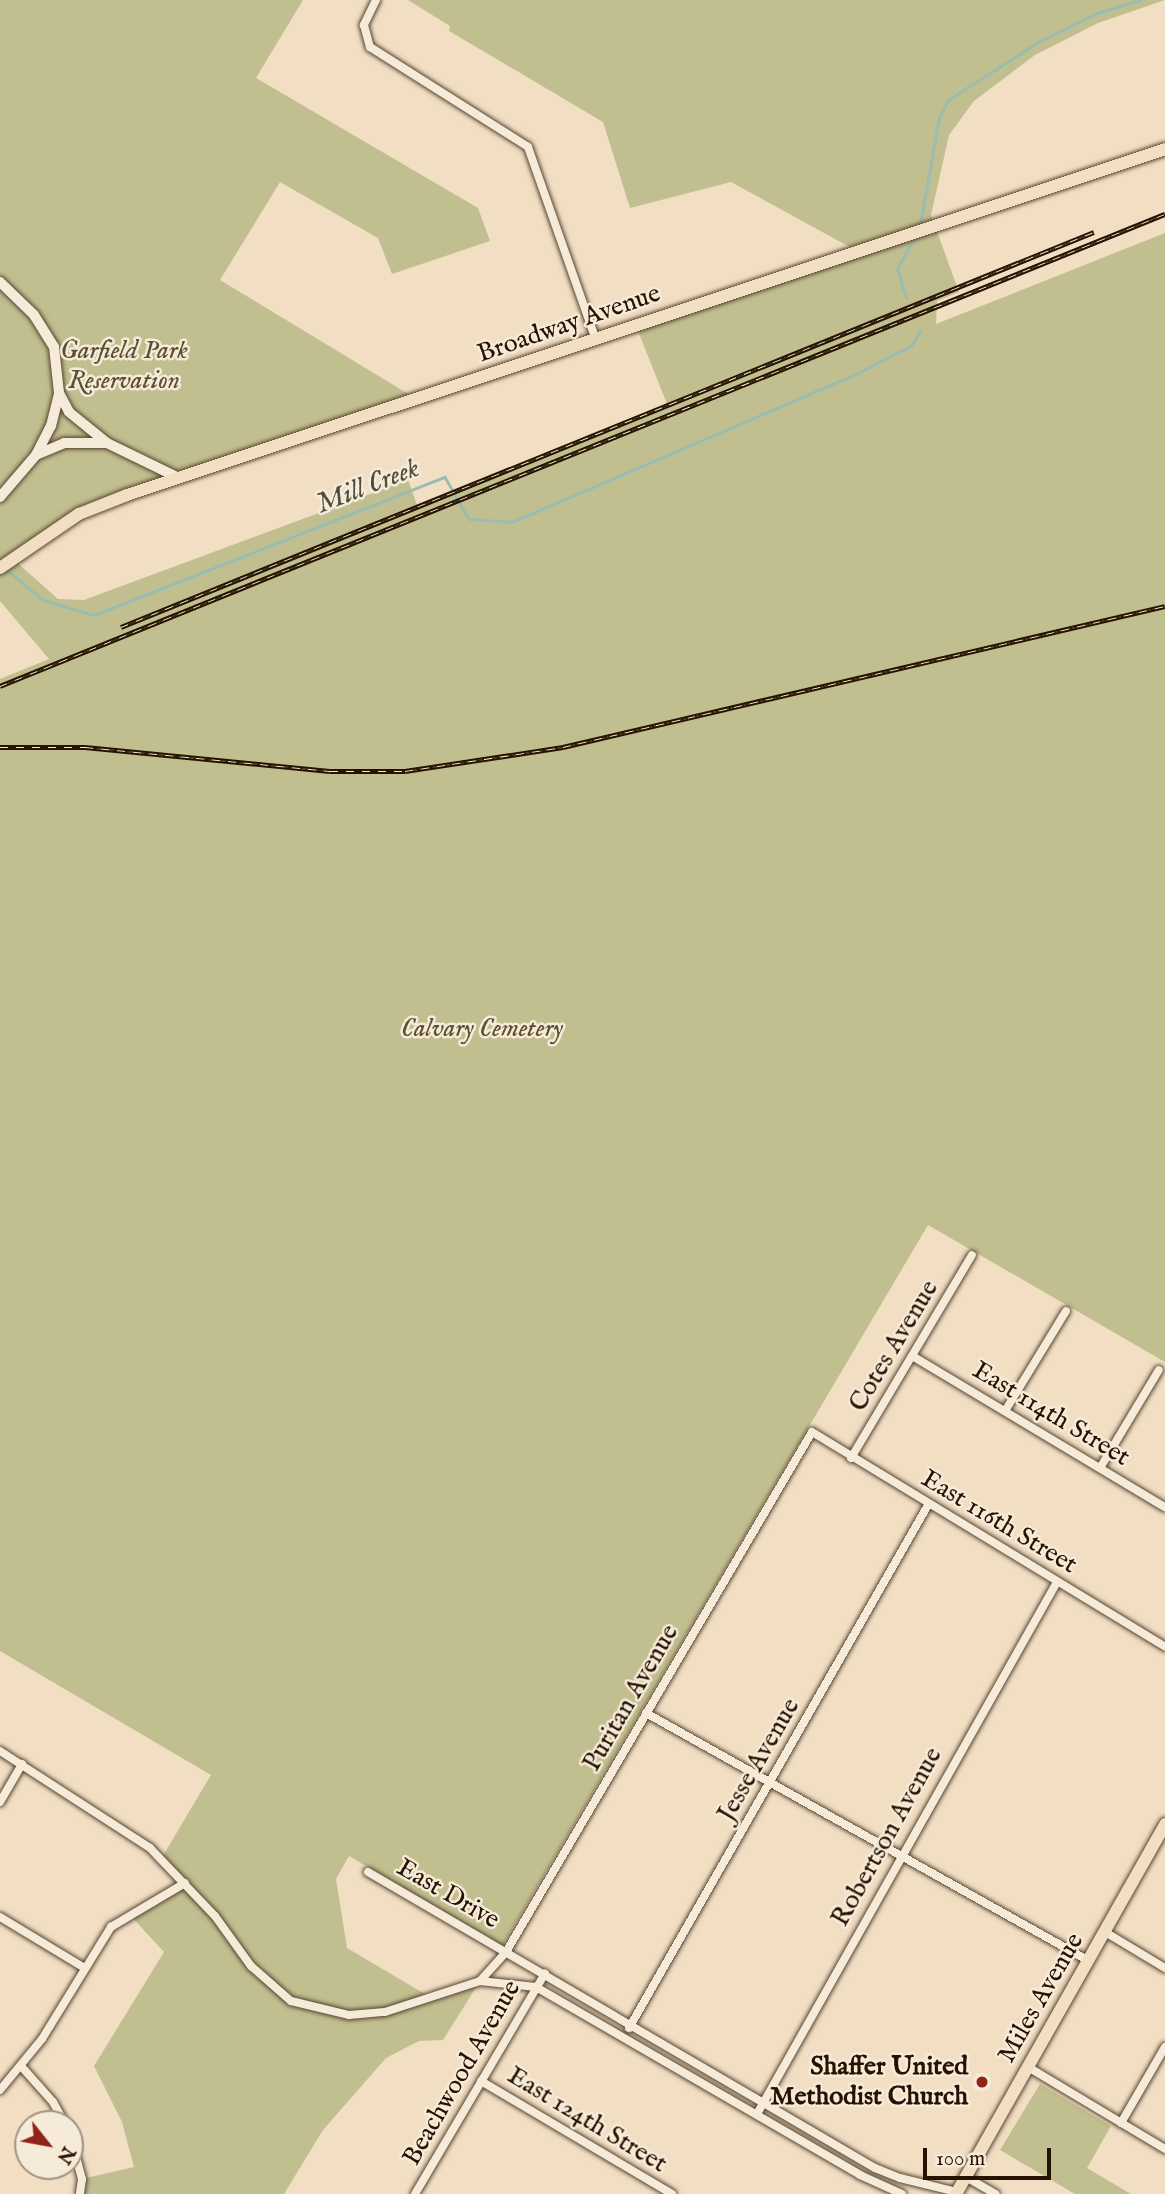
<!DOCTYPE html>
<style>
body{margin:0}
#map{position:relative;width:1165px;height:2194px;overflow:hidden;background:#f1dec3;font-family:"IM FELL English",serif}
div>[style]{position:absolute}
.green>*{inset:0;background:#c1bf8f}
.stream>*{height:2.5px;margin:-1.25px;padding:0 1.25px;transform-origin:1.25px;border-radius:1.25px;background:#9bbcb0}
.roads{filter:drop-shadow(0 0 2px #584531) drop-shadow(0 0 2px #584531)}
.minor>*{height:8px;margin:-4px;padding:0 4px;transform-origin:4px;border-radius:4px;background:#f6ead8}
.tertiary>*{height:10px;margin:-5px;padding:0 5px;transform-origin:5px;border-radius:5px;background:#f6ead8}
.primary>*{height:12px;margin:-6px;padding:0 6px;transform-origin:6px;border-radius:6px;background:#f1dec3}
.rail>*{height:5px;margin-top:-2.5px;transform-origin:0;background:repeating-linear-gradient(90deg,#f6ead8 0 8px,#251200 0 16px);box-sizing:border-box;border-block:2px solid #251200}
.dots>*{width:19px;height:19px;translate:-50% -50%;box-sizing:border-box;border:4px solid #f6ead8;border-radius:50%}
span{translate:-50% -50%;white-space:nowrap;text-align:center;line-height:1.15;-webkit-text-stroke:5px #f6ead8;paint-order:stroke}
.street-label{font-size:26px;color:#251200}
.park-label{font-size:26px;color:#5c4f32;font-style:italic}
.poi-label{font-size:26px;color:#251200;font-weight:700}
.right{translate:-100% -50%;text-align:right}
.water-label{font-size:28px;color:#4e4e3e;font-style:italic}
.north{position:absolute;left:14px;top:2110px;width:70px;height:70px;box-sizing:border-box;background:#f6ead8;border:2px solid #a29482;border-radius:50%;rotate:121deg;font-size:19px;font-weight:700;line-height:28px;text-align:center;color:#251200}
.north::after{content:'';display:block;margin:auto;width:24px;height:32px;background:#8f2418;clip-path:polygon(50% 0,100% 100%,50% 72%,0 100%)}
.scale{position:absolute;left:923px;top:2148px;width:128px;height:32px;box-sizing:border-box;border:4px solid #251200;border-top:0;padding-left:9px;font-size:21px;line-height:24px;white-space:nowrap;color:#251200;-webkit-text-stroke:5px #f6ead8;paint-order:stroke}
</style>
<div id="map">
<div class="green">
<div style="clip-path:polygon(0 0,303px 0,256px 78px,478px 208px,490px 241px,392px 274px,378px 238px,280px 182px,220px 280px,415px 398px,79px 514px,14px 560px,58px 599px,84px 600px,408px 480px,417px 505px,667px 404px,636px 326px,857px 251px,731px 182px,630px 208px,603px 122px,449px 31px,450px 26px,408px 0,1165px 0,1098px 23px,1035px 55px,974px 101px,949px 135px,931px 215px,959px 292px,937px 301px,936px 324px,1165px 233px,1165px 1362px,928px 1225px,502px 1946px,349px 1856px,336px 1879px,347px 1948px,430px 1997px,480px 1981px,443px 2040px,419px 2041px,386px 2058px,323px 2130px,284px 2194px,80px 2194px,82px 2179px,134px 2167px,122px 2122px,94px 2066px,164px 1952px,128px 1913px,185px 1883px,161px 1859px,211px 1775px,0 1651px,0 679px,49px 659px,0 601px)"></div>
<div style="clip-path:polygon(1040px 2084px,1111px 2126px,1087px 2168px,1131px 2194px,1075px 2194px,1000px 2150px)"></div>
</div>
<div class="stream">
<div style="left:920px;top:225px;width:109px;rotate:-79.9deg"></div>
<div style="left:939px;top:118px;width:20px;rotate:-63deg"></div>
<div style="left:948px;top:100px;width:107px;rotate:-32.8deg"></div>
<div style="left:1038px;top:42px;width:66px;rotate:-26.2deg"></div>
<div style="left:1097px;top:13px;width:45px;rotate:-16.8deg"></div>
<div style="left:906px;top:298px;width:30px;rotate:-107deg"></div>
<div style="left:897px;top:269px;width:37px;rotate:-61deg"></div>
<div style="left:5px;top:568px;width:50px;rotate:40.1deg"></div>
<div style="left:43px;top:600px;width:53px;rotate:16.4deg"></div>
<div style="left:94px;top:615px;width:377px;rotate:-21.5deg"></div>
<div style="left:445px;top:477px;width:48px;rotate:60.3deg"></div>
<div style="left:469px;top:519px;width:43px;rotate:4deg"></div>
<div style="left:512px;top:522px;width:381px;rotate:-23.3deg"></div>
<div style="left:862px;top:371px;width:56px;rotate:-27.5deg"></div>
<div style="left:912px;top:345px;width:16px;rotate:-60deg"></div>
</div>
<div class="roads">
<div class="minor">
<div style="left:376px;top:0;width:28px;rotate:116deg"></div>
<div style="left:364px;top:25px;width:23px;rotate:75deg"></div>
<div style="left:370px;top:47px;width:187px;rotate:32.3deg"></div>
<div style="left:528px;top:147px;width:205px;rotate:70.6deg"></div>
<div style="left:914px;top:1357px;width:292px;rotate:30.9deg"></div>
<div style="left:1005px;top:1411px;width:117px;rotate:-58.6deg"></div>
<div style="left:851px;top:1458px;width:236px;rotate:-59.2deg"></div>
<div style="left:1100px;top:1468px;width:114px;rotate:-59deg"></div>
<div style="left:646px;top:1713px;width:508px;rotate:29.24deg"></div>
<div style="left:0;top:1751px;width:179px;rotate:32.9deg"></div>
<div style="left:150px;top:1848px;width:94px;rotate:46.3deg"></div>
<div style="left:215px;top:1916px;width:62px;rotate:54.2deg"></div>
<div style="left:251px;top:1966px;width:53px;rotate:41.2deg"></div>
<div style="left:291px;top:2001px;width:60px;rotate:13.6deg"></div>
<div style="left:349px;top:2015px;width:36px;rotate:-5deg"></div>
<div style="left:385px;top:2012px;width:100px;rotate:-18.1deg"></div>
<div style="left:480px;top:1981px;width:56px;rotate:6.1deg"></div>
<div style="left:536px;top:1987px;width:375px;rotate:30.1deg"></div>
<div style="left:860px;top:2175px;width:46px;rotate:24.3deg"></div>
<div style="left:0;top:1802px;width:44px;rotate:-59.9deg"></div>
<div style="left:368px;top:1872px;width:587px;rotate:30.28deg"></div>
<div style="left:875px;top:2168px;width:27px;rotate:22deg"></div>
<div style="left:900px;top:2178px;width:59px;rotate:13.8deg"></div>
<div style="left:0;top:1917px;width:97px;rotate:31.1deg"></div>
<div style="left:1105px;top:1932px;width:70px;rotate:31deg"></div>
<div style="left:480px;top:1981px;width:39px;rotate:-48deg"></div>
<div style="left:506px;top:1952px;width:603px;rotate:-59.52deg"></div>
<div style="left:812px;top:1432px;width:413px;rotate:31.3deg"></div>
<div style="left:629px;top:2028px;width:602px;rotate:-60.24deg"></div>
<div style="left:21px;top:2066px;width:48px;rotate:48.4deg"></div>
<div style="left:53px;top:2102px;width:25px;rotate:61deg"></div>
<div style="left:1028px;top:2067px;width:160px;rotate:30.9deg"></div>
<div style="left:481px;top:2081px;width:222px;rotate:30.6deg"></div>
<div style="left:0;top:2090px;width:66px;rotate:-50.5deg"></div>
<div style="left:42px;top:2039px;width:132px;rotate:-58.4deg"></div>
<div style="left:111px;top:1927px;width:86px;rotate:-30.7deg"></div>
<div style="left:757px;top:2114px;width:611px;rotate:-60.58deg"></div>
<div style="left:1121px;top:2123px;width:88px;rotate:-59.9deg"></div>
<div style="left:70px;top:2134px;width:47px;rotate:75.1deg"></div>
<div style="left:82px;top:2179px;width:15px;rotate:98deg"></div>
<div style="left:966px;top:2177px;width:34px;rotate:30deg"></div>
<div style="left:415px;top:2194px;width:256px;rotate:-59.5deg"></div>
</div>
<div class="tertiary">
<div style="left:0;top:282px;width:47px;rotate:44.1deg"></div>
<div style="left:34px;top:315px;width:38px;rotate:58deg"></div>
<div style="left:54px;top:347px;width:46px;rotate:83.8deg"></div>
<div style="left:59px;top:393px;width:21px;rotate:62deg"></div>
<div style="left:69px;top:412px;width:49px;rotate:39.2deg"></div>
<div style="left:107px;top:443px;width:80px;rotate:25.9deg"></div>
<div style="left:36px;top:455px;width:33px;rotate:-63deg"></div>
<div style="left:51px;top:426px;width:34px;rotate:-76deg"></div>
<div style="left:0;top:497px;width:55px;rotate:-49.4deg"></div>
<div style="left:36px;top:455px;width:30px;rotate:-23deg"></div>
<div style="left:64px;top:443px;width:42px"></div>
</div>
<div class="primary">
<div style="left:0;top:568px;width:96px;rotate:-34.4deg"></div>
<div style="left:79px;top:514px;width:52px;rotate:-21.6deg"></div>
<div style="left:127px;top:495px;width:1094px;rotate:-18.43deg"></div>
<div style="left:956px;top:2194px;width:425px;rotate:-60.5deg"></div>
</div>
</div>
<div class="rail">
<div style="left:121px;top:627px;width:1050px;rotate:-22.1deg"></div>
<div style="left:0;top:686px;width:1257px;rotate:-22.06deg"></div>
<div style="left:0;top:747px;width:85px"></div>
<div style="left:85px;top:747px;width:246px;rotate:5.6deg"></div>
<div style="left:330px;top:771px;width:75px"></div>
<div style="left:405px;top:771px;width:160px;rotate:-8.6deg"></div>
<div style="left:563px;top:747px;width:618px;rotate:-13.18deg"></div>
</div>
<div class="dots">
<div style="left:982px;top:2082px;background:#8f2418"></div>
</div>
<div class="street-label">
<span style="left:569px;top:324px;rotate:-19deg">Broadway Avenue</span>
<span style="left:894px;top:1346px;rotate:-59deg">Cotes Avenue</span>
<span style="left:1051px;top:1414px;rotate:31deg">East 114th Street</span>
<span style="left:999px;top:1522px;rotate:31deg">East 116th Street</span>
<span style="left:631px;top:1698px;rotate:-60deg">Puritan Avenue</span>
<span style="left:759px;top:1760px;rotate:-60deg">Jesse Avenue</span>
<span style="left:887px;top:1837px;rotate:-61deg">Robertson Avenue</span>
<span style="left:448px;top:1894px;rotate:30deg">East Drive</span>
<span style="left:1041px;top:1998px;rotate:-60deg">Miles Avenue</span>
<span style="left:462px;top:2073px;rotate:-60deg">Beachwood Avenue</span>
<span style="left:587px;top:2120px;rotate:31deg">East 124th Street</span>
</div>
<div class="park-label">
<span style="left:124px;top:366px">Garfield Park<br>Reservation</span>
<span style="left:482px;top:1029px">Calvary Cemetery</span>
</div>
<div class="poi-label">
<span class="right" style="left:968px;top:2082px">Shaffer United<br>Methodist Church</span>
</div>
<div class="water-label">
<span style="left:368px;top:487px;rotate:-21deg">Mill Creek</span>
</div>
<div class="north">N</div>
<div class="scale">100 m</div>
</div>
